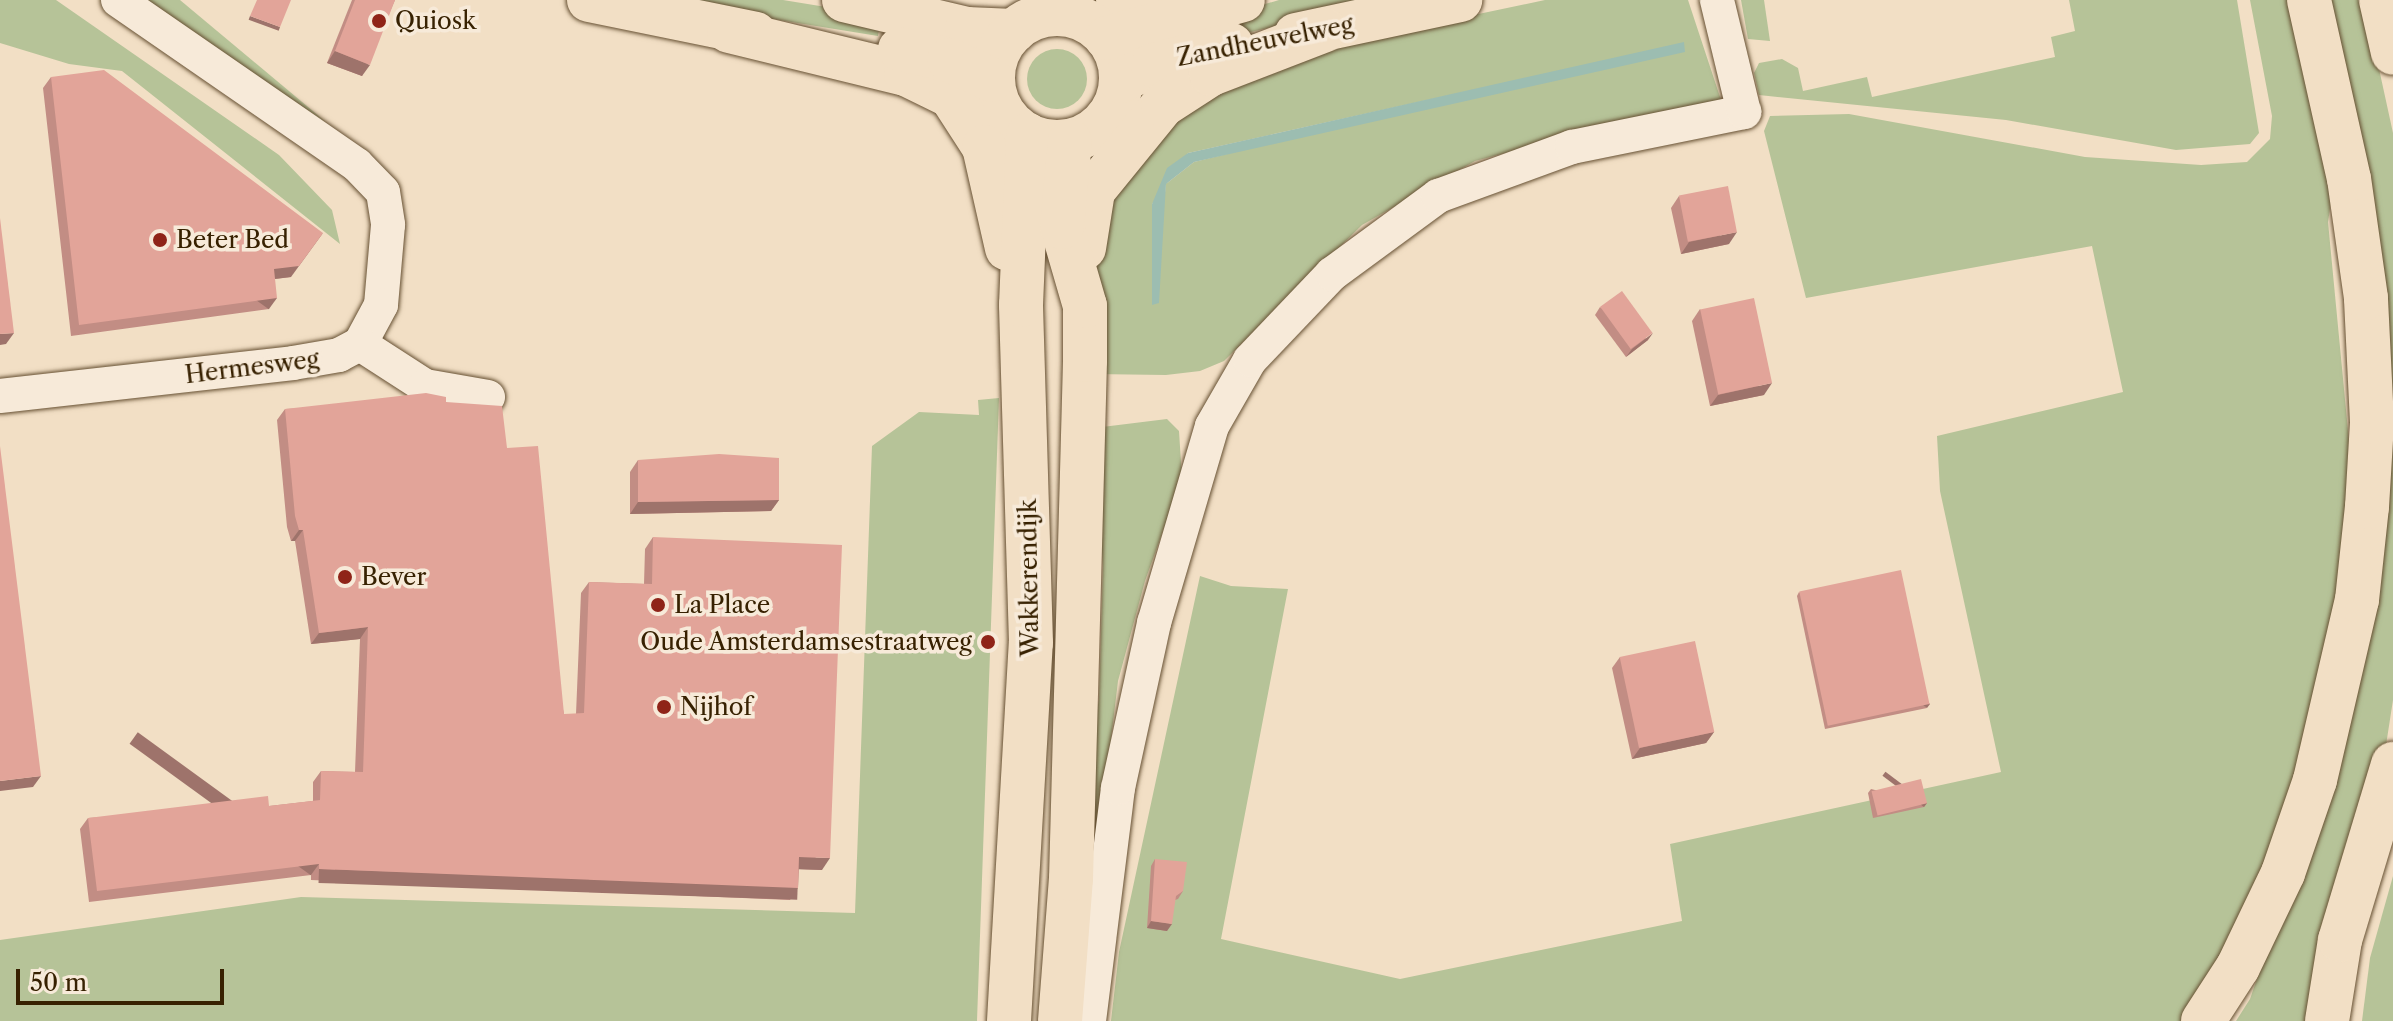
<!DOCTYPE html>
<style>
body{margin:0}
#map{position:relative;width:2393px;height:1021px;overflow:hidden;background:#f2dfc5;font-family:"Libre Caslon Text",serif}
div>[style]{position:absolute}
.green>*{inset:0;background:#b6c398}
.round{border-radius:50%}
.water>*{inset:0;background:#9cbdb1}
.roads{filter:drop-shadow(0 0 2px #665032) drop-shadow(0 0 2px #665032)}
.minor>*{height:34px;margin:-17px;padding:0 17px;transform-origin:17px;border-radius:17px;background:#f7ead9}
.major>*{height:44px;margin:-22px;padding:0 22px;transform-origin:22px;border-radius:22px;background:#f2dfc5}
.major>.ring{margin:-22px;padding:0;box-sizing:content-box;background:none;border:44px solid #f2dfc5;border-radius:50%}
.highway>*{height:44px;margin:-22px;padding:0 22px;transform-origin:22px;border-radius:22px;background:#f2dfc5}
.wall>*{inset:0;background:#c28d84}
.shaded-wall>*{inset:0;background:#9e736b;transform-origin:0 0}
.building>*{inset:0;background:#e2a499;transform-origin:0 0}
.dots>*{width:22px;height:22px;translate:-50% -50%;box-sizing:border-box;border:4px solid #f7ead9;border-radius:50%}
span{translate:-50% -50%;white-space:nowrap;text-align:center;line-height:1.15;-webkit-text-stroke:7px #f7ead9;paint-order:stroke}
.poi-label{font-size:24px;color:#372101}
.left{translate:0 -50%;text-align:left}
.right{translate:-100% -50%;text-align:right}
.street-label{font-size:24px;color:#372101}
.scale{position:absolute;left:16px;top:969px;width:208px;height:36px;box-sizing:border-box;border:4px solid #372101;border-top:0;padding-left:10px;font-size:24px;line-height:28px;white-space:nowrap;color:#372101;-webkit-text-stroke:6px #f7ead9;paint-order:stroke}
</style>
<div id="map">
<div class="green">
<div style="clip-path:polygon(0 0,56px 0,279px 155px,332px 210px,340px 244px,122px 71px,69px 64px,0 43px)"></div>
<div style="clip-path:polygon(137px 0,180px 0,326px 122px)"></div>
<div style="clip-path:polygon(654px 0,783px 0,881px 16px,878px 36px)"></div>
<div style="clip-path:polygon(1279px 0,1389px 0,1238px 35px,1231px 14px)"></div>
<div style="clip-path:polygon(evenodd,1545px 0,1688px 0,1722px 103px,1660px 112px,1475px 161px,1362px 225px,1224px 361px,1200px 371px,1166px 375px,1093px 374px,1097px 216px,1165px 121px,1279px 56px,1545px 0,1685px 43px,1194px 162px,1166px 184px,1152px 305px,1152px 204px,1188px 153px,1685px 43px)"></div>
<div style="clip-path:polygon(1741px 0,1764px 0,1770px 41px,1748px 39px)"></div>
<div style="clip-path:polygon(2069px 0,2237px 0,2259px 133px,2250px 144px,2176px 150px,2006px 120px,1759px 95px,1754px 73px,1759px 63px,1782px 59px,1798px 68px,1803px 91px,1867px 77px,1872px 97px,2055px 57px,2051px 37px,2075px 31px)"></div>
<div style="clip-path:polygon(2250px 0,2299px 0,2334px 182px,2328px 222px,2351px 462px,2344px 550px,2318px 698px,2269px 857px,2187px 1021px,1111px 1021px,1119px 952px,1200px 576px,1231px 586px,1288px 589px,1221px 939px,1400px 979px,1682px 921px,1670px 844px,2001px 772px,1940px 491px,1937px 436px,2123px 392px,2092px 246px,1806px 298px,1764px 131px,1770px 116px,1849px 114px,2085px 157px,2201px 165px,2247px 162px,2270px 139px,2272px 116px)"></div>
<div style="clip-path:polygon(2319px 0,2364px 0,2393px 133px,2393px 700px,2378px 797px,2309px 1021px,2236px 1021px,2250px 999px,2333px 759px,2373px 549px)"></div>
<div class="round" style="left:1027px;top:49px;width:60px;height:60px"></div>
<div style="clip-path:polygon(999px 398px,977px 1021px,0 1021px,0 940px,301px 897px,855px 913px,872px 446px,919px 412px,979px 415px,978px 400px)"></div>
<div style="clip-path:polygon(1167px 419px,1179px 431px,1182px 478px,1145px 581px,1118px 681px,1087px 939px,1082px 780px,1099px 700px,1103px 567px,1094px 428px)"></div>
<div style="clip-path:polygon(2393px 876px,2393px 1021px,2362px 1021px,2370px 958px)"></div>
</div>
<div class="water">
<div style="clip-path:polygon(1684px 42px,1685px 52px,1194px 162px,1166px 184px,1159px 303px,1152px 305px,1152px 204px,1167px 168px,1188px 153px)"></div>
</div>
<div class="roads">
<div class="minor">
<div style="left:118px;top:0;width:290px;rotate:34.6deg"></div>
<div style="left:357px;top:165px;width:37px;rotate:46deg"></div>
<div style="left:383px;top:192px;width:33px;rotate:81deg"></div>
<div style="left:388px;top:225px;width:80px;rotate:95deg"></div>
<div style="left:381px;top:305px;width:44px;rotate:118.3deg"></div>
<div style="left:0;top:396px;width:295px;rotate:-6.4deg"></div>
<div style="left:293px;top:363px;width:47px;rotate:-9.9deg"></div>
<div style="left:339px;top:355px;width:24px;rotate:-28deg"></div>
<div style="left:360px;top:344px;width:77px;rotate:32.9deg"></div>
<div style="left:425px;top:386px;width:64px;rotate:9.9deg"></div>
<div style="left:1089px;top:1021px;width:235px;rotate:-82.9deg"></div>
<div style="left:1118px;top:788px;width:169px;rotate:-77.7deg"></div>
<div style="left:1154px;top:623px;width:205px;rotate:-73.6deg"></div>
<div style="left:1212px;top:426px;width:76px;rotate:-60.1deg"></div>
<div style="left:1250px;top:360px;width:119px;rotate:-46.4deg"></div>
<div style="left:1332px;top:274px;width:132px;rotate:-36.3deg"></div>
<div style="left:1438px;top:196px;width:143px;rotate:-20.1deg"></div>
<div style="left:1572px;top:147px;width:176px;rotate:-11.5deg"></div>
<div style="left:1744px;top:112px;width:115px;rotate:-103.6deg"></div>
</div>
<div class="major">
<div style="left:589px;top:0;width:170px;rotate:11.5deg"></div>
<div style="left:844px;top:0;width:126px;rotate:13.3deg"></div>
<div style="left:967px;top:29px;width:47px;rotate:2.4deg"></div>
<div style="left:1118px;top:0;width:48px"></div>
<div class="ring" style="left:993px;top:14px;width:84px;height:84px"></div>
<div style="left:729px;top:31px;width:182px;rotate:13.7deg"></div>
<div style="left:906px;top:74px;width:50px;rotate:26.1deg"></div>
<div style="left:951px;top:96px;width:61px;rotate:57.1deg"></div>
<div style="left:984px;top:147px;width:104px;rotate:77.2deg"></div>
<div style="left:1296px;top:35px;width:168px;rotate:-12deg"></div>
<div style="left:1107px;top:38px;width:141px;rotate:-15.6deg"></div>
<div style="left:900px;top:49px;width:50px;rotate:12.7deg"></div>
<div style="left:949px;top:60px;width:47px;rotate:24.9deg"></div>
<div style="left:1121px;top:81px;width:36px;rotate:-27deg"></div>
<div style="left:1153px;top:65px;width:81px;rotate:-14.2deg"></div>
<div style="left:1084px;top:248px;width:58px;rotate:-81deg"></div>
<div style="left:1093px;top:191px;width:111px;rotate:-50.9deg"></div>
<div style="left:1163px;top:105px;width:57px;rotate:-32.9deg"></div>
<div style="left:1211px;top:74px;width:122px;rotate:-21.1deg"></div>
<div style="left:1009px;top:1021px;width:379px;rotate:-86.7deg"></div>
<div style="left:1031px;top:643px;width:338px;rotate:-91.7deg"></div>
<div style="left:1021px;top:305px;width:170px;rotate:-87.6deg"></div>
<div style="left:1060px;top:1021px;width:142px;rotate:-85.6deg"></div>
<div style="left:1071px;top:879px;width:519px;rotate:-88.45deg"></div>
<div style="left:1085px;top:360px;width:54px;rotate:-90deg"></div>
<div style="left:1085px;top:306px;width:82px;rotate:-106.2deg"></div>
<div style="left:1062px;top:227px;width:86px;rotate:-84.7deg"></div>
</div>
<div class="highway">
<div style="left:2381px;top:0;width:54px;rotate:77.2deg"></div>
<div style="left:2203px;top:1021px;width:64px;rotate:-57.1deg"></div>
<div style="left:2238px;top:967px;width:104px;rotate:-64.4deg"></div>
<div style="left:2283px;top:873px;width:98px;rotate:-71deg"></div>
<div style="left:2315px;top:780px;width:185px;rotate:-76.9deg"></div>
<div style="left:2357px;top:600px;width:94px;rotate:-83.9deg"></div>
<div style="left:2367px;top:507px;width:85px;rotate:-86.6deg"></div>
<div style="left:2372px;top:422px;width:124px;rotate:-92.8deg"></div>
<div style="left:2366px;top:298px;width:120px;rotate:-98.1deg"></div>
<div style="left:2349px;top:179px;width:183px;rotate:-102.6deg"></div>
<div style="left:2327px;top:1021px;width:82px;rotate:-80.9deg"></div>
<div style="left:2340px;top:940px;width:184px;rotate:-73.2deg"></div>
</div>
</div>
<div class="wall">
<div style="clip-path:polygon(352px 0,395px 0,362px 76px,327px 63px)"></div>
<div style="clip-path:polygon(51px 77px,291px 277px,275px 279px,269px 309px,71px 336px,43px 88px)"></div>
<div style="clip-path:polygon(1679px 196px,1729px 244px,1681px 254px,1671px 208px)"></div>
<div style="clip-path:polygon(1600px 307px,1648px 340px,1626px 357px,1595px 315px)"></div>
<div style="clip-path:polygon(1700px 309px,1764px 395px,1710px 406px,1692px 321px)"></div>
<div style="clip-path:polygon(446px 402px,507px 448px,564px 714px,576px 714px,581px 593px,589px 582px,644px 584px,645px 549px,653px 537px,822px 870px,799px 869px,798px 888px,790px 900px,311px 880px,311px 875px,89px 902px,80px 829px,88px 818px,269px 806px,313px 801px,313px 782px,321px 771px,355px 772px,360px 639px,311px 644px,295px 541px,291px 541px,287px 527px,277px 420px,285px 409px)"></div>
<div style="clip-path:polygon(638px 460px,779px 500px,771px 511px,630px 514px,630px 472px)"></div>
<div style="clip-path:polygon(1799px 592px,1927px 708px,1825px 729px,1797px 596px)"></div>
<div style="clip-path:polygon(1620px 657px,1714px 732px,1706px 743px,1632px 759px,1612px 668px)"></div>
<div style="clip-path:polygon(1871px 789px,1927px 803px,1924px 807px,1873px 818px,1868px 793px)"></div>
<div style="clip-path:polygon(1155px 859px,1183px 891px,1178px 899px,1175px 900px,1167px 931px,1147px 928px,1151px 866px)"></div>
</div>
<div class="shaded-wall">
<div style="left:250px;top:16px;width:32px;height:4px;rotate:20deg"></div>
<div style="clip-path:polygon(335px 51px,370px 65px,362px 76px,327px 63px)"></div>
<div style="clip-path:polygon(1737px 232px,1729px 244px,1681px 254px,1689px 242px)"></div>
<div style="clip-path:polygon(323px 233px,291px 277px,266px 280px,274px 269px)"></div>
<div style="left:277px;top:298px;width:14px;height:200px;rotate:126deg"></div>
<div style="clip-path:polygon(14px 333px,6px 344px,0 345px,0 334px)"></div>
<div style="clip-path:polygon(1653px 333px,1648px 340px,1626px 357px,1632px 349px)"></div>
<div style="clip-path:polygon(1772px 383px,1764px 395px,1710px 406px,1718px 395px)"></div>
<div style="clip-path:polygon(779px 500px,771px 511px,630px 514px,638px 502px)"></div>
<div style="clip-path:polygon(299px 530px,303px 530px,295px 541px,291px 541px)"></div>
<div style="clip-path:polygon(368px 627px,360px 639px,311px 644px,319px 633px)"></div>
<div style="left:1930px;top:704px;width:5px;height:104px;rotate:127deg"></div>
<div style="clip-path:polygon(1714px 732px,1706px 743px,1632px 759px,1640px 748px)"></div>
<div style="clip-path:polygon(41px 776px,33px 787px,0 791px,0 781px)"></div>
<div style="left:1927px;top:803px;width:5px;height:52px;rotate:127deg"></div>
<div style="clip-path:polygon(799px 857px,830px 858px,822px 870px,791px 869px)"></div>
<div style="left:319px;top:864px;width:14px;height:224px;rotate:126deg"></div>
<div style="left:319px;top:869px;width:479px;height:14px;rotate:2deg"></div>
<div style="clip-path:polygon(1151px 921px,1172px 924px,1167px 931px,1147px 928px)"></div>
</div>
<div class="building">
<div style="clip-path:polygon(257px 0,291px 0,280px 27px,250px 16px)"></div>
<div style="clip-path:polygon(355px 0,395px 0,370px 65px,335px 51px)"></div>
<div style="clip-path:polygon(104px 70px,323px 233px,299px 266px,274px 269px,277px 298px,79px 325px,51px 77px)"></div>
<div style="left:1728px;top:186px;width:47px;height:50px;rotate:79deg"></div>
<div style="clip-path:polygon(0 218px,14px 333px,0 334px)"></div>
<div style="left:1622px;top:291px;width:52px;height:27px;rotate:54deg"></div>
<div style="left:1754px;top:298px;width:87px;height:55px;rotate:78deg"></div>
<div style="clip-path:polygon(426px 393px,446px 397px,446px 402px,502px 406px,507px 448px,538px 446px,564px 714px,584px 713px,589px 582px,652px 584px,653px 537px,842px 545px,830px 858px,799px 857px,798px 888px,319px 869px,319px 864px,97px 891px,88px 818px,268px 796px,269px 806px,320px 800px,321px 771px,363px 772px,368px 627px,319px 633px,303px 530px,299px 530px,295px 516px,285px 409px)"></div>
<div style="clip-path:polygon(0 446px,41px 776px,0 781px)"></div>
<div style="clip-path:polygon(719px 454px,779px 458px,779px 500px,638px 502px,638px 460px)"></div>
<div style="left:1901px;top:570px;width:137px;height:104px;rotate:78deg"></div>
<div style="left:1695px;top:641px;width:93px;height:77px;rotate:78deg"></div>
<div style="left:1921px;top:779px;width:25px;height:51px;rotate:76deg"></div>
<div style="clip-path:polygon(1155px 859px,1187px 862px,1183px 891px,1176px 896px,1172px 924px,1151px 921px)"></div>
</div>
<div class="dots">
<div style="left:379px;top:21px;background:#8f2418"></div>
<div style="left:160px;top:240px;background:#8f2418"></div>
<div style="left:345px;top:577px;background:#8f2418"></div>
<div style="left:658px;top:605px;background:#8f2418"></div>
<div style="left:988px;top:642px;background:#8f2418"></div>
<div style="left:664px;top:707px;background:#8f2418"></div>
</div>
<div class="poi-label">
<span class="left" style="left:395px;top:21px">Quiosk</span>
<span class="left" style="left:176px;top:240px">Beter Bed</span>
<span class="left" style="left:361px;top:577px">Bever</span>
<span class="left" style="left:674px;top:605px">La Place</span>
<span class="right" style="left:972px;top:642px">Oude Amsterdamsestraatweg</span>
<span class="left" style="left:680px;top:707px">Nijhof</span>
</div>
<div class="street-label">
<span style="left:1265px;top:41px;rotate:-11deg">Zandheuvelweg</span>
<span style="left:252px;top:367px;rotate:-7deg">Hermesweg</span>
<span style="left:1029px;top:578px;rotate:-91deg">Wakkerendijk</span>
</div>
<div class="scale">50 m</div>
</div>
